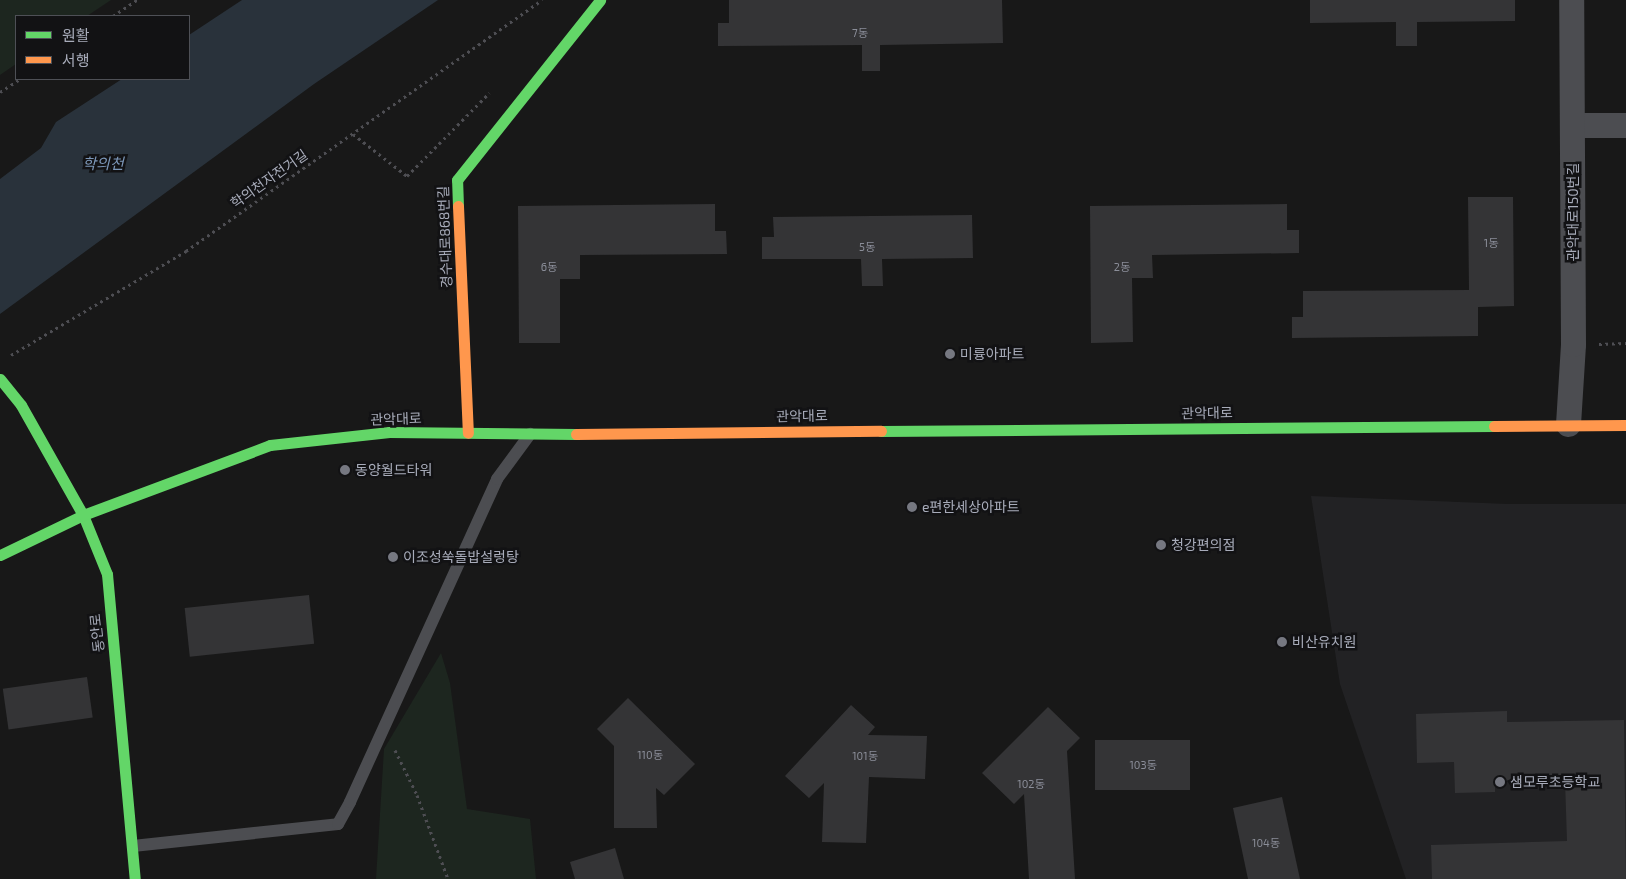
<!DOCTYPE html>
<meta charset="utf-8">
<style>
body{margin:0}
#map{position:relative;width:1626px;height:879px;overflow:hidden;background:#181818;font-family:"Exo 2","Noto Sans KR",sans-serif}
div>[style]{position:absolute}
.built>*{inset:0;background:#222224}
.green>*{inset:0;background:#1d261f}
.water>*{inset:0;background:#29323b}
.building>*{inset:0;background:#343436;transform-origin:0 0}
.path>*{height:3px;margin-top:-1.5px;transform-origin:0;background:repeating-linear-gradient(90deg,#4e4e53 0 2.5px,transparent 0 6.5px)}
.lane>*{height:12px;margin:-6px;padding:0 6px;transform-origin:6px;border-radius:6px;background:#4c4d51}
.street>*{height:25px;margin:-12.5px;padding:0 12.5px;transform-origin:12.5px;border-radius:12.5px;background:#4c4d51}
.fast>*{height:11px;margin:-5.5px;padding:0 5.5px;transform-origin:5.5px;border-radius:5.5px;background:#63d668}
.slow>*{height:11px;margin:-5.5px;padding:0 5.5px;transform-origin:5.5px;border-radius:5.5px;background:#ff974d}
.dots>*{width:14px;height:14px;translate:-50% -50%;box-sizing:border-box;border:2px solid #121214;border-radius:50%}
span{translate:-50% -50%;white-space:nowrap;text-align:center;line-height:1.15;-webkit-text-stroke:5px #121214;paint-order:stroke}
.number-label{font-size:11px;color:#8b8e99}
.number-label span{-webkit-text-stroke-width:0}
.street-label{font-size:14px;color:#a8acba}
.poi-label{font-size:14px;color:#a8acba}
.left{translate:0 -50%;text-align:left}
.water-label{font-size:15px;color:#7c97b8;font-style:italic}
.legend{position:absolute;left:15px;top:15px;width:175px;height:65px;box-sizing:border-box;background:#121214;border:1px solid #4e5056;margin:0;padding:6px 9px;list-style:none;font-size:15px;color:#a8acba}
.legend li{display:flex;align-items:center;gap:10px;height:25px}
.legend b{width:25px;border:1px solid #4e5056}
</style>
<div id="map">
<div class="built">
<div style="clip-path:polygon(1311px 496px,1508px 504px,1626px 504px,1626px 879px,1406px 879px,1340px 684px)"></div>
</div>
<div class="green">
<div style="clip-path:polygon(0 0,111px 0,87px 16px,16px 16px,16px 64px,0 75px)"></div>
<div style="clip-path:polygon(441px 653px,450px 683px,467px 809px,530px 819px,536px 879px,376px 879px,384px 749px)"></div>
</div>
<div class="water">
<div style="clip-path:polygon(242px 0,438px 0,314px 84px,0 314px,0 179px,41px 148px,56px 122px,122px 79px,189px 79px,189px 35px)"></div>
</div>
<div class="building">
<div style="clip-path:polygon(729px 0,1002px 0,1003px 43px,880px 45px,880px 71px,862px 71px,862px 45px,718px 46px,718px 23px,729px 23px)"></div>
<div style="clip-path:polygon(1310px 0,1515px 0,1515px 21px,1417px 22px,1417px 46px,1396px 46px,1396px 22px,1310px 23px)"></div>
<div style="clip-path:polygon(1468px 197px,1513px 197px,1514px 306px,1478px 307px,1478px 336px,1292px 338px,1292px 317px,1303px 317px,1303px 291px,1469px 290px)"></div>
<div style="clip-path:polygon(715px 204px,715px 231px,726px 231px,727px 254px,580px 255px,580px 279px,560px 279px,560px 343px,519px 343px,518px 206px)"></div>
<div style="clip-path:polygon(1287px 204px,1287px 230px,1299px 230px,1299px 253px,1152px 255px,1153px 278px,1132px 278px,1133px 342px,1091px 343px,1090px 206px)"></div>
<div style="clip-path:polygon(972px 215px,973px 258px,882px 259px,883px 286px,862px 286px,861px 259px,762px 259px,762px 237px,774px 237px,773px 217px)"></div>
<div style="left:309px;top:595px;width:49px;height:125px;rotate:84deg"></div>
<div style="left:87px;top:677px;width:41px;height:85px;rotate:82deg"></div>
<div style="clip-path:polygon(628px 698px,695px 764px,664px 795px,656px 788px,657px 828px,614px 828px,614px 746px,597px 729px)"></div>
<div style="clip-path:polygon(851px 705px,875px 727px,868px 735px,927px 736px,925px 779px,869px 777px,866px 843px,822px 842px,824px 783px,809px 798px,785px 776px)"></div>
<div style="clip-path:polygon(1048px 707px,1080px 738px,1067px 751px,1075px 879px,1029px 879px,1024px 794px,1014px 804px,982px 773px)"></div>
<div style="clip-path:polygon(1507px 711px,1507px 722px,1624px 720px,1626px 879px,1432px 879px,1431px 845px,1567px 841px,1565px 780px,1495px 781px,1495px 792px,1455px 793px,1454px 762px,1417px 763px,1416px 714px)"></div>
<div style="left:1095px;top:740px;width:95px;height:50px"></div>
<div style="clip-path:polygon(1282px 797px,1300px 879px,1248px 879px,1233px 808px)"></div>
<div style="clip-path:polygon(615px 848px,624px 879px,575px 879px,570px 862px)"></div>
</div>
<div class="path">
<div style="left:113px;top:16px;width:29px;rotate:-34deg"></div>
<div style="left:0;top:92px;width:24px;rotate:-33deg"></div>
<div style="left:353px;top:134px;width:68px;rotate:37.9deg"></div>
<div style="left:407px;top:176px;width:117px;rotate:-45.3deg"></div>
<div style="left:1599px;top:344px;width:27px;rotate:-2deg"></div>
<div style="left:11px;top:355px;width:204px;rotate:-30.7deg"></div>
<div style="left:186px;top:251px;width:436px;rotate:-35.2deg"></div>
<div style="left:395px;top:750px;width:50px;rotate:63.9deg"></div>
<div style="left:417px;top:795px;width:90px;rotate:69.7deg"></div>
</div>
<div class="lane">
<div style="left:133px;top:846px;width:206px;rotate:-6.1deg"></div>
<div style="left:338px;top:824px;width:25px;rotate:-61deg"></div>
<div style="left:350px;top:802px;width:355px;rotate:-65.5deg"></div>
<div style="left:497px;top:479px;width:56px;rotate:-53.7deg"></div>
</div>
<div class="street">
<div style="left:1573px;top:125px;width:53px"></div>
<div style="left:1568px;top:424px;width:80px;rotate:-86.4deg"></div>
<div style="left:1573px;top:344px;width:344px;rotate:-90.3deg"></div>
</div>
<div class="fast">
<div style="left:458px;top:206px;width:26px;rotate:-92deg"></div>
<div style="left:457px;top:180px;width:230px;rotate:-51.5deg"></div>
<div style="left:0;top:379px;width:33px;rotate:51deg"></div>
<div style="left:21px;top:405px;width:126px;rotate:60.6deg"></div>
<div style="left:83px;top:515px;width:64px;rotate:67.9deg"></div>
<div style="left:107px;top:574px;width:306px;rotate:84.8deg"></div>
<div style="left:881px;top:431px;width:613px;rotate:-0.47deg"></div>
<div style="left:0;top:555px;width:92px;rotate:-25.7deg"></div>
<div style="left:83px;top:515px;width:200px;rotate:-20.5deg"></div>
<div style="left:270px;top:445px;width:120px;rotate:-6.2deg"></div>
<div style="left:389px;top:432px;width:187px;rotate:0.6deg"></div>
</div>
<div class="slow">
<div style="left:458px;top:206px;width:227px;rotate:87.5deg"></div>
<div style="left:1494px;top:426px;width:132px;rotate:-0.4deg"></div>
<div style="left:576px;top:434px;width:305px;rotate:-0.6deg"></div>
</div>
<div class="dots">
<div style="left:950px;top:354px;background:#767881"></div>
<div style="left:345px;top:470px;background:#767881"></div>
<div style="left:912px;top:507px;background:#767881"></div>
<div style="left:1161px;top:545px;background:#767881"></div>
<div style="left:393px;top:557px;background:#767881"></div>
<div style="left:1282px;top:642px;background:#767881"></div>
<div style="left:1500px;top:782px;background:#767881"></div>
</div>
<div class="number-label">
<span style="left:860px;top:33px">7동</span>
<span style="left:1491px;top:243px">1동</span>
<span style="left:867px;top:247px">5동</span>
<span style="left:549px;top:267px">6동</span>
<span style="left:1122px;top:267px">2동</span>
<span style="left:650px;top:755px">110동</span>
<span style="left:865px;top:756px">101동</span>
<span style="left:1143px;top:765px">103동</span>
<span style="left:1031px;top:784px">102동</span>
<span style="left:1266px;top:843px">104동</span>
</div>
<div class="street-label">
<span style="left:269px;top:179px;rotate:-35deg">학의천자전거길</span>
<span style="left:1573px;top:212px;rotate:-90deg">관악대로150번길</span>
<span style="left:445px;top:237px;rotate:-92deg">경수대로868번길</span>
<span style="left:1207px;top:413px;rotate:-1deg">관악대로</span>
<span style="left:802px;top:416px;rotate:-1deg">관악대로</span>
<span style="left:396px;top:419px;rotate:-2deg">관악대로</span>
<span style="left:97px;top:633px;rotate:-96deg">동안로</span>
</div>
<div class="poi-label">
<span class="left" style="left:960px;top:354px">미륭아파트</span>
<span class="left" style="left:355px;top:470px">동양월드타워</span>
<span class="left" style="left:922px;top:507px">e편한세상아파트</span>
<span class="left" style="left:1171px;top:545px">청강편의점</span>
<span class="left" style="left:403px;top:557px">이조성쑥돌밥설렁탕</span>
<span class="left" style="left:1292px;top:642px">비산유치원</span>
<span class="left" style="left:1510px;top:782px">샘모루초등학교</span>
</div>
<div class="water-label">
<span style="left:103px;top:164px">학의천</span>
</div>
<ul class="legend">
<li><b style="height:6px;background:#63d668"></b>원활</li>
<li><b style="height:6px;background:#ff974d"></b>서행</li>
</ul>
</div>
